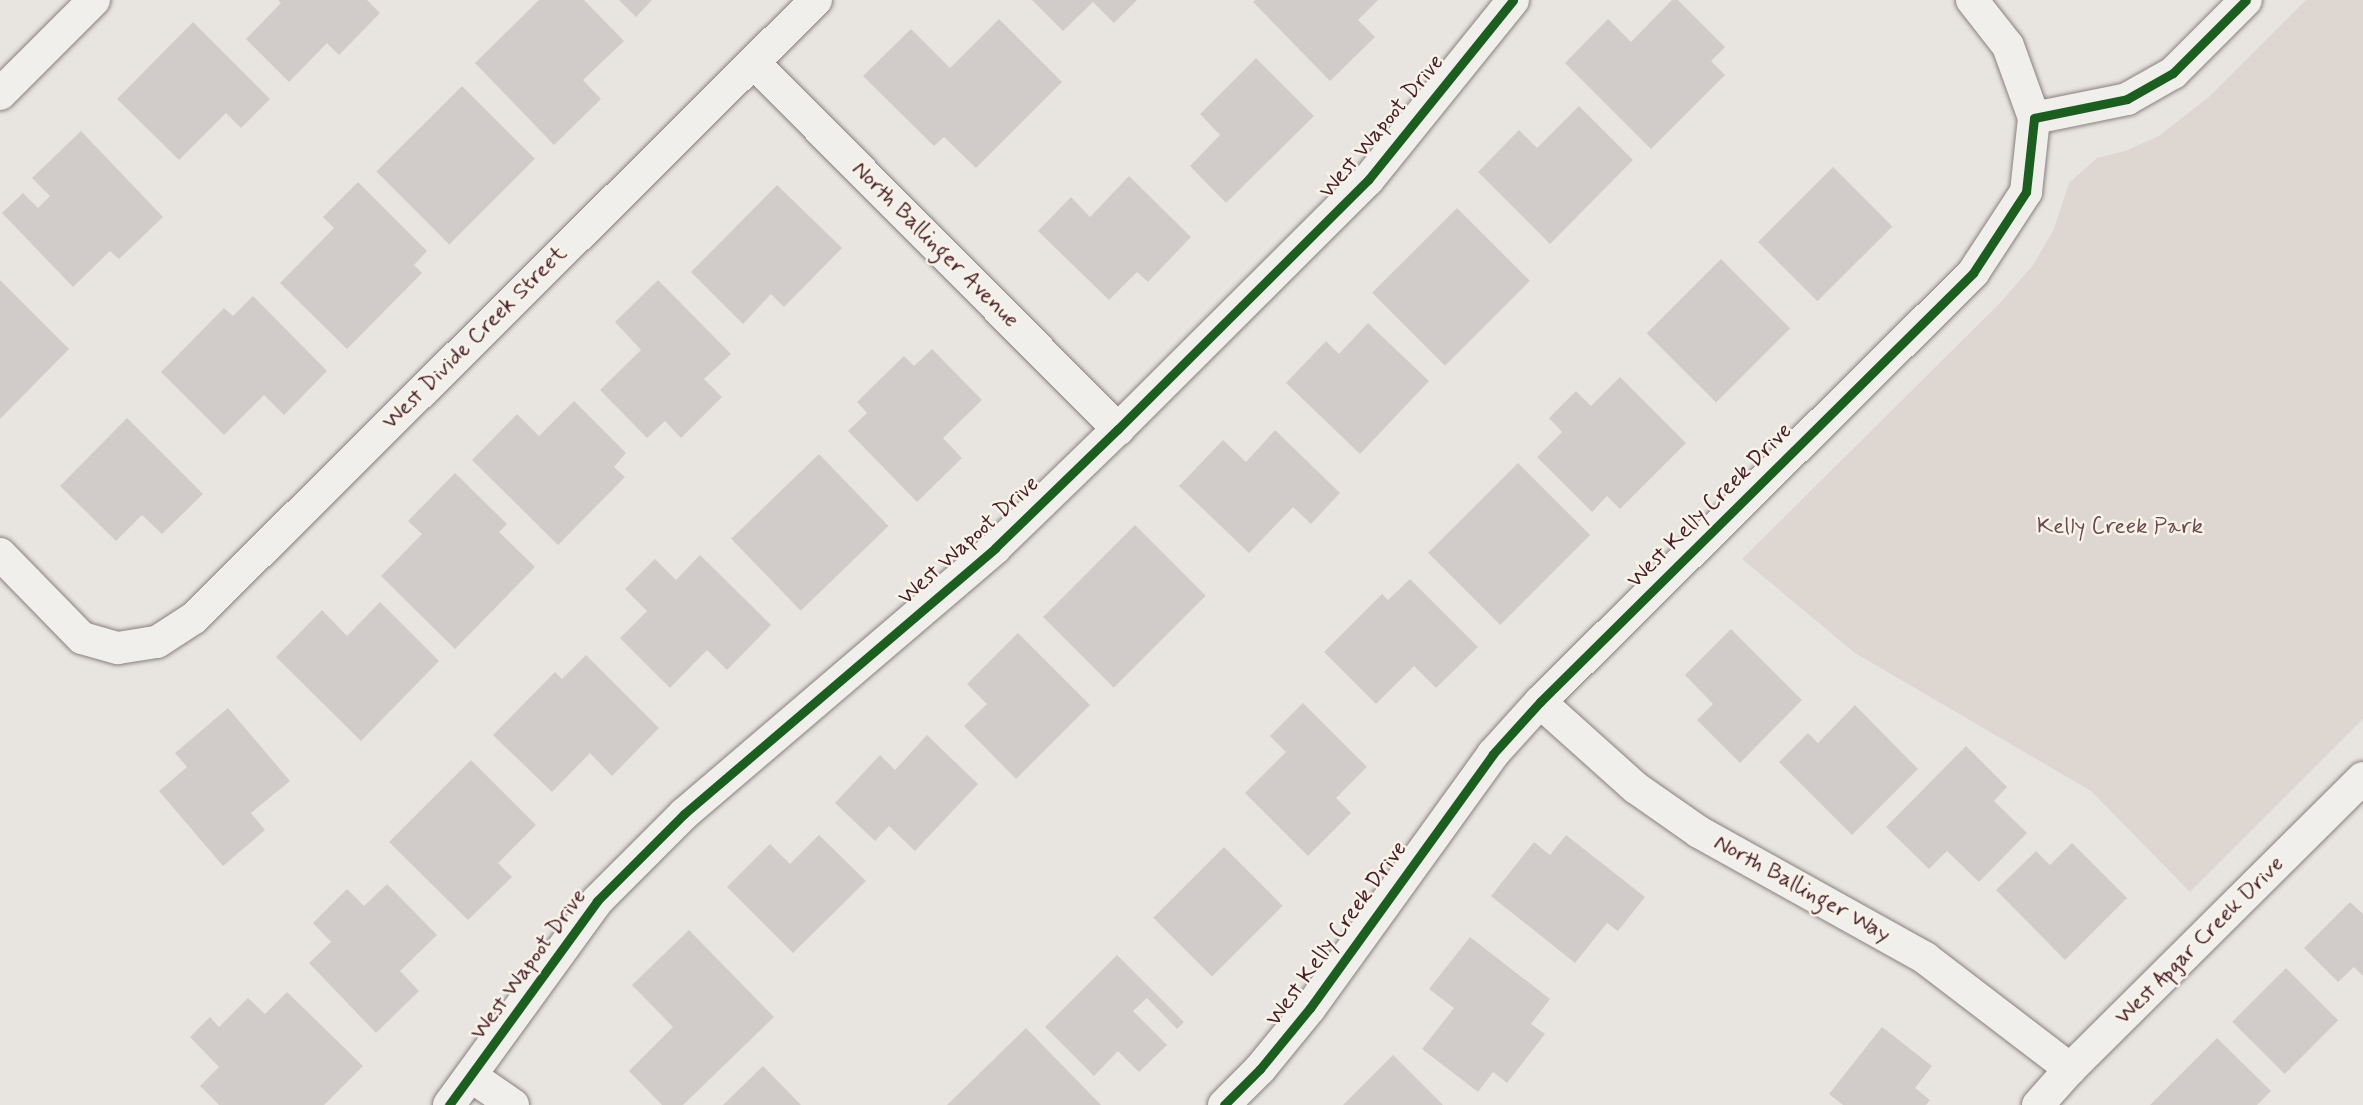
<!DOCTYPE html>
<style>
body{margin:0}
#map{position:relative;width:2363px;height:1105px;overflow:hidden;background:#e8e5e0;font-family:Mynerve,sans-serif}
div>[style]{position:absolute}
.green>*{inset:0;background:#ded6d0}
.building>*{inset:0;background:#d1ccc9;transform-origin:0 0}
.roads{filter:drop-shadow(0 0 2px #898080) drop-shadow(0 0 2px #898080)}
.minor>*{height:32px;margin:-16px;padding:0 16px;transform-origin:16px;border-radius:16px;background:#f0efeb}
.cycleway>*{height:9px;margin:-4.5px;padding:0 4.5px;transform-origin:4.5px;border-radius:4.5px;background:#1b5e20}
span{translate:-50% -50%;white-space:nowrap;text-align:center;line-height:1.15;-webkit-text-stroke:5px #f7f3e8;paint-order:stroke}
.street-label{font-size:23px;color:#4a1f2b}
.park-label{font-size:23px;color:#6d4a51}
</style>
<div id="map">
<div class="green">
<div style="clip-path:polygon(2306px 0,2363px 0,2363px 719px,2190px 892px,2091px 791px,1855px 653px,1742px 559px,2001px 302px,2033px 265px,2054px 229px,2069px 183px,2097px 158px,2125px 151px,2159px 136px,2210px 96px)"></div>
</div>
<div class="building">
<div style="clip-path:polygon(278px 0,367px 0,380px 13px,339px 55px,327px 43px,289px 82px,246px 39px,281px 3px)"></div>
<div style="clip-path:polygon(539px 0,584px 0,624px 41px,583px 80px,601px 99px,554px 145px,475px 63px)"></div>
<div style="clip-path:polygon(619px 0,652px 0,636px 17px)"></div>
<div style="clip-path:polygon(1032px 0,1137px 0,1114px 23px,1093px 2px,1063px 31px)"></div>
<div style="clip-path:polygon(1255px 0,1378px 0,1358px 20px,1375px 37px,1330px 81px,1253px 2px)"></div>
<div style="clip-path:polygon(1672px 0,1678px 0,1725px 47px,1711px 61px,1725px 75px,1651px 149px,1565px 63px,1608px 19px,1631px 42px)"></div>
<div style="clip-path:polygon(999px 19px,1062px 82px,976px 168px,944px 137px,934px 146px,863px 76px,911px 29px,950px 68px)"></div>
<div style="clip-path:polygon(193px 22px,270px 99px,241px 128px,226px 113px,179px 160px,117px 99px)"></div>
<div style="clip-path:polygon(1256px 58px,1314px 116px,1226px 203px,1190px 166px,1220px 135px,1200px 114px)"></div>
<div style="left:462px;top:86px;width:103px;height:121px;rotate:45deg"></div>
<div style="clip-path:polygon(1579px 106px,1633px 160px,1550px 244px,1478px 172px,1519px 130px,1537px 148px)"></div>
<div style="clip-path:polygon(81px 131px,163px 217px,119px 259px,110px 251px,73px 287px,2px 213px,23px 193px,38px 208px,50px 196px,32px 178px)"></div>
<div style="left:1833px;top:167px;width:84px;height:106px;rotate:45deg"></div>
<div style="clip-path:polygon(1129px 176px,1191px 237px,1148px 282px,1137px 272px,1109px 300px,1038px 231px,1071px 197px,1090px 217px)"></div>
<div style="clip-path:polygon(358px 182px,427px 251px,414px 265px,422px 273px,347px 349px,280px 283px,334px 228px,323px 217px)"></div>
<div style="clip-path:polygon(777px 185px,842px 248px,784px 307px,771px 294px,743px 324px,691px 272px)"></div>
<div style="left:1457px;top:208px;width:103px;height:120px;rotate:45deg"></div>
<div style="left:1721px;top:259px;width:98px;height:105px;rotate:45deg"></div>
<div style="clip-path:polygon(0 280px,69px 349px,0 419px)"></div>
<div style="clip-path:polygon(658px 280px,731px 354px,704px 379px,722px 397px,681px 438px,665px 421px,647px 438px,600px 390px,641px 350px,615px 322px)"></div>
<div style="clip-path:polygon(253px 296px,327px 371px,284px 415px,264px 395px,224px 435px,161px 372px,224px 308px,233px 316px)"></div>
<div style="clip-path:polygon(1368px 323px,1429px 381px,1360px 454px,1286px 383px,1326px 341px,1339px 354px)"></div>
<div style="clip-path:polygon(932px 349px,982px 400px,943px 438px,962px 458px,917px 502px,848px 431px,867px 413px,857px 402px,904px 356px,914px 366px)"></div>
<div style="clip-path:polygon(1620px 377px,1686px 443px,1620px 509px,1607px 496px,1592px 512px,1537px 457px,1562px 432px,1549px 418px,1576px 391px,1591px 406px)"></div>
<div style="clip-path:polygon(574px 401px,626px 453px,614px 467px,625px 477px,558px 545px,472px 460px,517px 414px,539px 436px)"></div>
<div style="clip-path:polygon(127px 418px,203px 494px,162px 534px,142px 515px,116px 541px,60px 486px)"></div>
<div style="clip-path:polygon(1275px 430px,1340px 493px,1311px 524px,1293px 507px,1249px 553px,1179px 486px,1223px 440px,1246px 462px)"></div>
<div style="left:819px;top:454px;width:100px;height:122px;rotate:46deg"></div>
<div style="left:1518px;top:463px;width:102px;height:127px;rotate:45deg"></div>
<div style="clip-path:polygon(455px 473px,507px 524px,499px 532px,535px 567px,455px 649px,381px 576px,422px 534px,408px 521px)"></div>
<div style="left:1135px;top:525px;width:100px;height:130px;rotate:45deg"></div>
<div style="clip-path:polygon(700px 555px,771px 625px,727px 670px,707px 650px,670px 688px,620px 638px,647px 611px,625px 589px,655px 559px,676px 580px)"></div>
<div style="clip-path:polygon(1410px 579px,1478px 647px,1436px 688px,1414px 666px,1376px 704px,1324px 652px,1382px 594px,1388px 600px)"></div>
<div style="clip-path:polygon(380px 602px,439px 661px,361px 741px,276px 657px,322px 610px,347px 636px)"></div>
<div style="clip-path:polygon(1731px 629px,1802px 700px,1740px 763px,1697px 720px,1713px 704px,1685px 675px)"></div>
<div style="clip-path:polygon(1018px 633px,1090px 705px,1016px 779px,964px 726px,987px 704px,967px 684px)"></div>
<div style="clip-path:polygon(586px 655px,659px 728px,612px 776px,590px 753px,552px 792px,493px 735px,555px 672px,562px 679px)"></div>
<div style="clip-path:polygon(1303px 703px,1367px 767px,1336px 798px,1351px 813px,1308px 856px,1245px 793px,1286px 752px,1270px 736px)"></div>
<div style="clip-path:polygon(1855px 705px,1918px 769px,1852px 835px,1779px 762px,1808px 733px,1818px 743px)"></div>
<div style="clip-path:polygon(228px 708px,290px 781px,251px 813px,265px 830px,223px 866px,159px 791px,187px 767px,175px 753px)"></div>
<div style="clip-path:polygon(927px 735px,978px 784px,915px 851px,889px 826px,875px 841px,835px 803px,880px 755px,895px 770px)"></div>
<div style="clip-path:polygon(1966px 746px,2007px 787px,1994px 801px,2027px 833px,1979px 882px,1947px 851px,1929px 869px,1886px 827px)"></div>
<div style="clip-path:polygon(471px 760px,536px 825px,498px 863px,512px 877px,468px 920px,389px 842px)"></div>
<div style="clip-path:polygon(819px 835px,866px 881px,793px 953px,727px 887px,770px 844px,790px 864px)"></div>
<div style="clip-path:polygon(1566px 835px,1645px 897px,1618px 931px,1607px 923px,1575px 963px,1491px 896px,1534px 842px,1550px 855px)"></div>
<div style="clip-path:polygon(2072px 843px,2127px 898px,2065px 960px,1996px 890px,2036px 851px,2050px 865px)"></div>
<div style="left:1224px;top:847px;width:83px;height:100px;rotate:45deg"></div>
<div style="clip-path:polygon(387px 884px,437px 935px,400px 971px,419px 991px,376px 1033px,309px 963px,331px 942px,313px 923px,347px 889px,364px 906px)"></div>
<div style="clip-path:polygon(2350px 902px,2363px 914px,2363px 976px,2354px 967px,2338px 982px,2304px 948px)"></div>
<div style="clip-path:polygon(689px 930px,774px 1017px,683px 1105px,662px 1105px,629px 1071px,673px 1027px,632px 985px)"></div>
<div style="clip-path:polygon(1470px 937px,1550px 999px,1531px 1024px,1545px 1034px,1507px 1083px,1493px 1072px,1478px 1092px,1422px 1049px,1454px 1008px,1429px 989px)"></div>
<div style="clip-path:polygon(1117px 955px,1184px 1022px,1177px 1029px,1147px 998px,1133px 1011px,1167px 1045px,1139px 1072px,1118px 1051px,1094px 1076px,1045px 1027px)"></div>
<div style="left:2286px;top:968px;width:74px;height:76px;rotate:45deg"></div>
<div style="clip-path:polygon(287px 992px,363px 1066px,324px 1105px,219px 1105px,200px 1086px,219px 1067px,190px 1037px,210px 1017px,219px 1027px,248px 998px,265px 1014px)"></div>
<div style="clip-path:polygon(1882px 1027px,1932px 1066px,1915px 1088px,1930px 1100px,1926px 1105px,1843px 1105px,1829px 1094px)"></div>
<div style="clip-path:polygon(1026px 1028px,1101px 1105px,947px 1105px)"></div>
<div style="clip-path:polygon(2217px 1038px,2271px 1091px,2257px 1105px,2150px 1105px)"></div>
<div style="clip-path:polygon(1393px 1055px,1443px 1105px,1343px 1105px)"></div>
<div style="clip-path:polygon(763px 1066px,801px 1105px,723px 1105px)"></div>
</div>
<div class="roads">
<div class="minor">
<div style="left:1972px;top:0;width:58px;rotate:52deg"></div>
<div style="left:2008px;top:46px;width:77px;rotate:70.1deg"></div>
<div style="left:753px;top:62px;width:518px;rotate:45.16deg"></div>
<div style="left:0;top:94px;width:133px;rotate:-45deg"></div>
<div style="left:0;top:554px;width:117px;rotate:45.7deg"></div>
<div style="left:82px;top:638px;width:37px;rotate:16deg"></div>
<div style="left:118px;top:648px;width:39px;rotate:-9deg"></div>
<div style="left:157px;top:642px;width:44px;rotate:-33deg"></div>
<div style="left:194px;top:618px;width:877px;rotate:-44.82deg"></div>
<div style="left:1540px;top:702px;width:129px;rotate:41.9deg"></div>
<div style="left:1636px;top:788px;width:77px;rotate:34.9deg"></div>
<div style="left:1699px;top:832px;width:259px;rotate:29.1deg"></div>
<div style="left:1925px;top:958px;width:183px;rotate:37.4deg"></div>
<div style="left:471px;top:1076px;width:51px;rotate:34.6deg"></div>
<div style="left:449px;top:1105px;width:252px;rotate:-54deg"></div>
<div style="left:597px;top:901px;width:123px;rotate:-45deg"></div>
<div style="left:684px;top:814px;width:409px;rotate:-40.5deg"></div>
<div style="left:995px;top:548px;width:171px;rotate:-44.1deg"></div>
<div style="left:1118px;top:429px;width:353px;rotate:-44.9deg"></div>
<div style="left:1368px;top:180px;width:231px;rotate:-51.1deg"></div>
<div style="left:1224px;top:1105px;width:51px;rotate:-45deg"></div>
<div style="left:1260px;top:1069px;width:79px;rotate:-50.7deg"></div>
<div style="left:1310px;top:1008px;width:313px;rotate:-54.2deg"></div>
<div style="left:1493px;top:754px;width:70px;rotate:-47.9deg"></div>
<div style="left:1540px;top:702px;width:610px;rotate:-44.73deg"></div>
<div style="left:1973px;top:273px;width:97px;rotate:-56.8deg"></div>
<div style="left:2026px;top:192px;width:74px;rotate:-83.8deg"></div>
<div style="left:2034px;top:118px;width:95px;rotate:-11.5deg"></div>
<div style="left:2127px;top:99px;width:53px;rotate:-29.5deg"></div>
<div style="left:2173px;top:73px;width:103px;rotate:-45deg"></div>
<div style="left:2038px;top:1105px;width:48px;rotate:-48.4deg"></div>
<div style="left:2070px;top:1069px;width:413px;rotate:-44.8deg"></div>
</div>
</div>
<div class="cycleway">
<div style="left:449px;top:1105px;width:252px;rotate:-54deg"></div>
<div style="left:597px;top:901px;width:123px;rotate:-45deg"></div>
<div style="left:684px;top:814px;width:409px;rotate:-40.5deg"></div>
<div style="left:995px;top:548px;width:171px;rotate:-44.1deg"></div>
<div style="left:1118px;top:429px;width:353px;rotate:-44.9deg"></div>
<div style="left:1368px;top:180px;width:231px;rotate:-51.1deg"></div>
<div style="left:1224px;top:1105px;width:51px;rotate:-45deg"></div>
<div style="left:1260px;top:1069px;width:79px;rotate:-50.7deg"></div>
<div style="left:1310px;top:1008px;width:313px;rotate:-54.2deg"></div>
<div style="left:1493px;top:754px;width:70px;rotate:-47.9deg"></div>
<div style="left:1540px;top:702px;width:610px;rotate:-44.73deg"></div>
<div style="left:1973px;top:273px;width:97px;rotate:-56.8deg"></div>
<div style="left:2026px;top:192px;width:74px;rotate:-83.8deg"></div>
<div style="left:2034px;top:118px;width:95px;rotate:-11.5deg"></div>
<div style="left:2127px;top:99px;width:53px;rotate:-29.5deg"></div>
<div style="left:2173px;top:73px;width:103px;rotate:-45deg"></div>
</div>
<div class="street-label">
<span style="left:1382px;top:127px;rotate:-50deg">West Wapoot Drive</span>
<span style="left:935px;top:245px;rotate:45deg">North Ballinger Avenue</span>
<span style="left:475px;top:338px;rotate:-45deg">West Divide Creek Street</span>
<span style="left:1710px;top:506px;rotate:-45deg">West Kelly Creek Drive</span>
<span style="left:969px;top:541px;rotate:-42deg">West Wapoot Drive</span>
<span style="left:1802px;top:889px;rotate:29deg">North Ballinger Way</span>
<span style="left:1337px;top:934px;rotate:-54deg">West Kelly Creek Drive</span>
<span style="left:2200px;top:941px;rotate:-45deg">West Apgar Creek Drive</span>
<span style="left:529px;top:965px;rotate:-54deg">West Wapoot Drive</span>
</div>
<div class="park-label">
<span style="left:2120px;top:527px">Kelly Creek Park</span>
</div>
</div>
